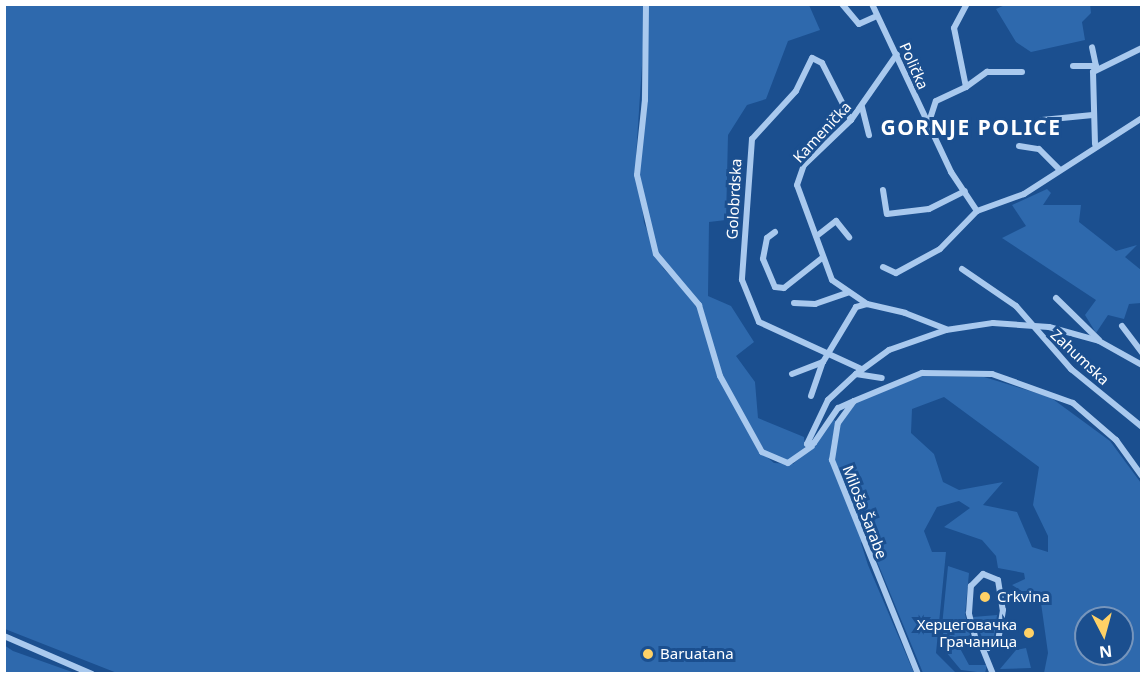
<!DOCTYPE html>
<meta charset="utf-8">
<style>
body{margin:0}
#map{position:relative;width:1146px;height:678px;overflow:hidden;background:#1b4f8f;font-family:"Noto Sans",sans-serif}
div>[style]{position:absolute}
.green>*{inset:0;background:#2e69ad}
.minor>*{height:6px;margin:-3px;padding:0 3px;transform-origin:3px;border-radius:3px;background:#a9c9ee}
.dots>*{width:16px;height:16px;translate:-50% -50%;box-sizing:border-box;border:3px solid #1b4f8f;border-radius:50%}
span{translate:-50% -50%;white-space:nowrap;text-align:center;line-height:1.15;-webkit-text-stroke:6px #1b4f8f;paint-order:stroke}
.street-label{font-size:15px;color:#fff}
.poi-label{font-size:15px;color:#fff}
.left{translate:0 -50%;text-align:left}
.right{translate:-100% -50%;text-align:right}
.district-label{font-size:21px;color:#fff;font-weight:700;letter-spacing:1.5px}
.frame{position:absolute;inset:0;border:6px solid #fff;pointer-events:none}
.north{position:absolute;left:1074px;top:606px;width:60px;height:60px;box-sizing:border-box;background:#1b4f8f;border:2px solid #7695bc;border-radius:50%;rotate:174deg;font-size:16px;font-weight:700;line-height:24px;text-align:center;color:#fff}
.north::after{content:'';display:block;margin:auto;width:21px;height:27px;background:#ffd166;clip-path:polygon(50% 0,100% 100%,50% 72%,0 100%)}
</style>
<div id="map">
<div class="green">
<div style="clip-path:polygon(1090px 4px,1091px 13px,1082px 22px,1085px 40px,1031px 52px,1016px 42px,996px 9px,1005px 5px)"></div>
<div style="clip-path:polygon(evenodd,4px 5px,646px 5px,636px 156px,644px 223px,663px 268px,698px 305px,713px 359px,762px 453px,774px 463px,793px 464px,815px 445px,831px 418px,836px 421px,831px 447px,840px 423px,859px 400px,922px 376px,984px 377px,1050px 397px,1110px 441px,1141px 483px,1141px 673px,1044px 673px,1048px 653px,1041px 603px,1012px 585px,1025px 579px,1024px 573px,998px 568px,996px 556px,982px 540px,944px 527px,970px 508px,959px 501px,937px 507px,924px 531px,932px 552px,946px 552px,936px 653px,956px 673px,923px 673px,867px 537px,861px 543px,868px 565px,914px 673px,117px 673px,5px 629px,4px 5px,944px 397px,1039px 467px,1033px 505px,1048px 536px,1048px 552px,1032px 547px,1017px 512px,983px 505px,1003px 482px,959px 490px,943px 482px,934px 454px,911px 433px,912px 409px,944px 397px,4px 5px,1086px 618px,1122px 618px,1122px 654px,1086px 654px,1086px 618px)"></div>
<div style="clip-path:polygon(647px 5px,809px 5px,820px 30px,788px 41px,766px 99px,747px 105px,728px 135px,726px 220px,709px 222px,708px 296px,731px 306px,754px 342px,736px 356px,755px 382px,758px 418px,804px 437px,805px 449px,798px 459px,779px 462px,769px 458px,721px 376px,700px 305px,657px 254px,637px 175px)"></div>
<div style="clip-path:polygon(1047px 189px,1051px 193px,1043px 205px,1081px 205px,1079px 222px,1116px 251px,1137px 245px,1125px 257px,1141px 270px,1141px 303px,1129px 304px,1124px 319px,1108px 315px,1096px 333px,1085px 315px,1096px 300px,1002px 238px,1026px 226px,1012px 205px)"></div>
<div style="clip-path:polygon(948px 566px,969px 573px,965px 614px,970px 635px,956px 641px,969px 665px,987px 665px,985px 673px,961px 670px,946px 652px,942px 626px)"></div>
<div style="clip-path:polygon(997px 615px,993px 644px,986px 646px,973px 617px)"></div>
<div style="clip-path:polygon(4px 645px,13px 651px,75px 673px,5px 673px)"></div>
<div style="clip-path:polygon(1026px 648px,1031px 668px,1000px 669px,1016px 650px)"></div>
</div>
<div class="minor">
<div style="left:646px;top:4px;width:96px;rotate:90.6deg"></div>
<div style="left:645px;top:100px;width:75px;rotate:96.1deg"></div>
<div style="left:637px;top:175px;width:81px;rotate:76.5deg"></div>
<div style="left:656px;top:254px;width:67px;rotate:49.9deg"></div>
<div style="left:699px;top:305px;width:74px;rotate:73.5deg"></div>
<div style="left:720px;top:376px;width:87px;rotate:61.1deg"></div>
<div style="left:762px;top:452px;width:28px;rotate:23deg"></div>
<div style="left:788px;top:463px;width:29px;rotate:-35deg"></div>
<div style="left:842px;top:4px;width:26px;rotate:50deg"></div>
<div style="left:859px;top:24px;width:17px;rotate:-24deg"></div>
<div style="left:872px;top:4px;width:186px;rotate:64.8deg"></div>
<div style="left:951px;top:172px;width:47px;rotate:56.3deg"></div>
<div style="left:1073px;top:66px;width:23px"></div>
<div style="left:1096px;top:66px;width:19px;rotate:-102deg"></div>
<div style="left:966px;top:87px;width:26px;rotate:-36deg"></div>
<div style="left:987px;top:72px;width:35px"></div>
<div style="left:862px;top:107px;width:29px;rotate:76deg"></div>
<div style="left:851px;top:120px;width:64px;rotate:-117deg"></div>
<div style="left:822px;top:63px;width:11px;rotate:-153deg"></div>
<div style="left:812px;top:58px;width:37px;rotate:116deg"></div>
<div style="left:796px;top:91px;width:65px;rotate:132.5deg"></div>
<div style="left:752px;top:139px;width:141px;rotate:94.1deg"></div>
<div style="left:742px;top:280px;width:45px;rotate:68deg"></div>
<div style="left:759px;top:322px;width:112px;rotate:24.7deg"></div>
<div style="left:1042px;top:120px;width:51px;rotate:-5.6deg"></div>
<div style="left:928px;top:125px;width:25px;rotate:-72deg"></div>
<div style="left:936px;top:101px;width:33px;rotate:-25deg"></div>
<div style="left:966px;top:87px;width:60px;rotate:-101.5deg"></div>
<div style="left:954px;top:28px;width:27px;rotate:-62deg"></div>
<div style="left:1095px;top:144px;width:72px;rotate:-91.6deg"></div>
<div style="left:1093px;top:72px;width:55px;rotate:-26.1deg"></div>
<div style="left:1019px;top:146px;width:20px;rotate:9deg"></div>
<div style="left:1039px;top:149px;width:28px;rotate:45deg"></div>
<div style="left:883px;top:190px;width:24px;rotate:81deg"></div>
<div style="left:887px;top:214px;width:42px;rotate:-6.8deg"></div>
<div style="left:929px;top:209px;width:40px;rotate:-26.6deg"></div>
<div style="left:977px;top:211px;width:50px;rotate:-19.9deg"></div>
<div style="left:1024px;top:194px;width:140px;rotate:-32.8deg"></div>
<div style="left:775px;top:232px;width:10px;rotate:143deg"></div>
<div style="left:767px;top:238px;width:21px;rotate:101deg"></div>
<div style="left:763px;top:259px;width:30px;rotate:67deg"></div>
<div style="left:775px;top:287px;width:9px;rotate:6deg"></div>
<div style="left:784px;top:288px;width:48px;rotate:-38.3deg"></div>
<div style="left:818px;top:235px;width:23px;rotate:-38deg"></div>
<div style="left:836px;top:221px;width:21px;rotate:51deg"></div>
<div style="left:883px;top:267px;width:14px;rotate:25deg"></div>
<div style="left:896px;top:273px;width:50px;rotate:-28.6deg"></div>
<div style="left:940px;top:249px;width:53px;rotate:-45.8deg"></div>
<div style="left:962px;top:269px;width:65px;rotate:34.4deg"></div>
<div style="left:1016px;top:306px;width:84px;rotate:48.9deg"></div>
<div style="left:1071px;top:369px;width:92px;rotate:39.2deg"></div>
<div style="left:1056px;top:298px;width:60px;rotate:44.3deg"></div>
<div style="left:794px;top:303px;width:21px;rotate:3deg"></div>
<div style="left:815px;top:304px;width:34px;rotate:-19deg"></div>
<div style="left:867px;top:304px;width:42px;rotate:-145.6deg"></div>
<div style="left:832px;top:280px;width:101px;rotate:-110.2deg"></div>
<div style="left:797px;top:185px;width:21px;rotate:-71deg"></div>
<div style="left:804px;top:165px;width:65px;rotate:-43.8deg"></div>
<div style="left:851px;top:120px;width:80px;rotate:-55.1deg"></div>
<div style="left:1122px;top:326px;width:34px;rotate:53deg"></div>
<div style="left:792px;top:374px;width:33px;rotate:-21deg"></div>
<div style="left:856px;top:374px;width:26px;rotate:9deg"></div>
<div style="left:811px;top:396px;width:36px;rotate:-71deg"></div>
<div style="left:823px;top:362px;width:64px;rotate:-59deg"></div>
<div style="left:856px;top:307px;width:11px;rotate:-15deg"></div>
<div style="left:867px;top:304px;width:39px;rotate:13deg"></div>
<div style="left:905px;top:313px;width:44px;rotate:21.3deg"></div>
<div style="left:854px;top:401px;width:17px;rotate:156deg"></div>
<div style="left:838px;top:408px;width:42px;rotate:124.4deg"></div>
<div style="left:814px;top:443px;width:7px;rotate:172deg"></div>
<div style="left:807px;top:444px;width:49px;rotate:-64.5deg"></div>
<div style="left:828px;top:400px;width:38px;rotate:-43deg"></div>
<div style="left:856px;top:374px;width:41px;rotate:-36deg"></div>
<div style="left:889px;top:350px;width:60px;rotate:-19.3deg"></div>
<div style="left:946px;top:330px;width:48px;rotate:-8.5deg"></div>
<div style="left:993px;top:323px;width:56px;rotate:4.1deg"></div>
<div style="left:1049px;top:327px;width:52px;rotate:15.6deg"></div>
<div style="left:1099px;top:341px;width:49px;rotate:29.2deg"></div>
<div style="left:983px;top:574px;width:16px;rotate:22deg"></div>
<div style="left:998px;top:580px;width:30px;rotate:81deg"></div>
<div style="left:1003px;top:610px;width:31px;rotate:99deg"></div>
<div style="left:998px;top:641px;width:12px;rotate:145deg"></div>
<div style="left:988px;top:648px;width:14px;rotate:-146deg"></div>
<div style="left:976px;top:640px;width:28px;rotate:-105deg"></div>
<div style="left:969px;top:613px;width:27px;rotate:-86deg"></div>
<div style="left:971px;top:586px;width:17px;rotate:-45deg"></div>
<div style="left:4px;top:636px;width:96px;rotate:23.4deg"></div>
<div style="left:982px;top:647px;width:29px;rotate:68deg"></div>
<div style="left:918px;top:674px;width:231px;rotate:-111.9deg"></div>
<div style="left:832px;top:460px;width:37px;rotate:-81deg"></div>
<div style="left:838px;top:423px;width:27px;rotate:-54deg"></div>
<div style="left:854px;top:401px;width:74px;rotate:-22.4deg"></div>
<div style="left:922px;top:373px;width:70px;rotate:0.8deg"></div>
<div style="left:992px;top:374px;width:86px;rotate:19.7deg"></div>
<div style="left:1073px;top:403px;width:57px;rotate:40.7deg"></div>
<div style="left:1116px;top:440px;width:44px;rotate:54.2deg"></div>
</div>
<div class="dots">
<div style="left:985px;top:597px;background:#ffd166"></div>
<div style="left:1029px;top:633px;background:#ffd166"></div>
<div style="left:648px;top:654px;background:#ffd166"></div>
</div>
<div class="street-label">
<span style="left:914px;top:66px;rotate:66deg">Polička</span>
<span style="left:822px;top:132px;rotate:-47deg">Kamenička</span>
<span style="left:734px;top:199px;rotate:-87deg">Golobrdska</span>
<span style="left:1080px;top:357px;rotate:43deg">Zahumska</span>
<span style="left:865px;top:512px;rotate:69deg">Miloša Šarabe</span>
</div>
<div class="poi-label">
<span class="left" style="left:997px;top:597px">Crkvina</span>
<span class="right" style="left:1017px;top:633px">Херцеговачка<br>Грачаница</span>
<span class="left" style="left:660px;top:654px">Baruatana</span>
</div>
<div class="district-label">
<span style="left:971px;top:127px">GORNJE POLICE</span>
</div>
<div class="frame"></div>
<div class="north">N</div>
</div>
